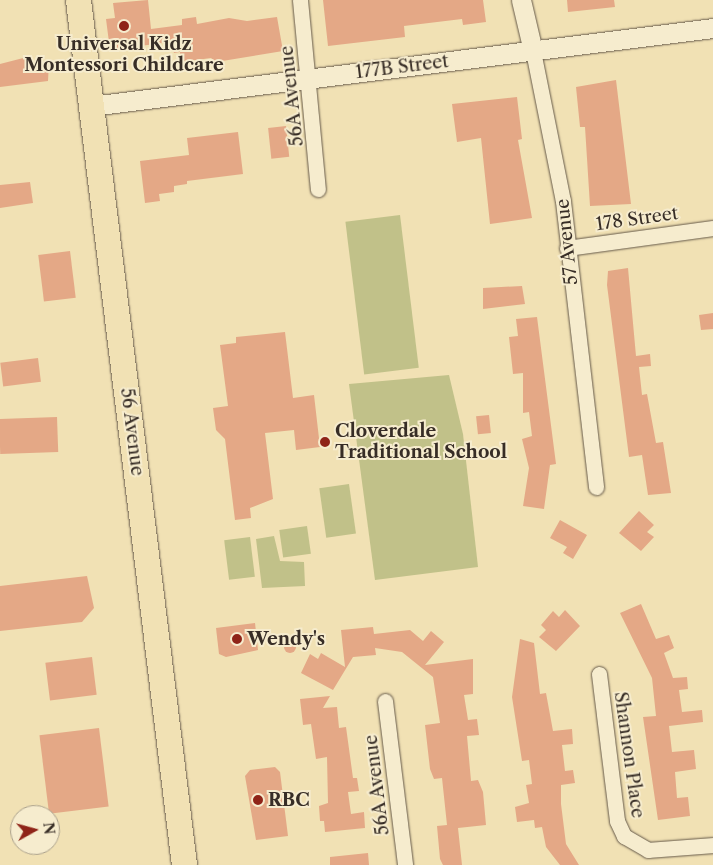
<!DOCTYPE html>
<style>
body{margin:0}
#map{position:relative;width:713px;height:865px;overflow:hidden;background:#f1e1b4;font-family:"Libre Caslon Text",serif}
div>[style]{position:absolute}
.green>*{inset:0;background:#c1c189;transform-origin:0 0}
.building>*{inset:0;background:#e4a886;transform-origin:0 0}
.round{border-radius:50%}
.roads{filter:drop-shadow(0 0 1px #665a4a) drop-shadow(0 0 1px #665a4a)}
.minor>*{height:15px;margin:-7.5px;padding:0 7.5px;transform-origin:7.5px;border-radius:7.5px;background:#f6ecce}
.tertiary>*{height:19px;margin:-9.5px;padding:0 9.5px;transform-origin:9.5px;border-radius:9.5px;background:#f6ecce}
.trunk>*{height:25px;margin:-12.5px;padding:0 12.5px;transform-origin:12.5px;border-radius:12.5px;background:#f1e1b4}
.dots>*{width:14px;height:14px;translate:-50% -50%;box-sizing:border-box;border:2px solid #f6ecce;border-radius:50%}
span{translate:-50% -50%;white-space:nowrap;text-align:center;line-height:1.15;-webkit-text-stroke:4px #f6ecce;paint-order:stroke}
.poi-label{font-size:18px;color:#372d26;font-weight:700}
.left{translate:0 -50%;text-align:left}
.street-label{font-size:18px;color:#372d26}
.north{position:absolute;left:10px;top:805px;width:50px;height:50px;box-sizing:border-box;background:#f6ecce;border:1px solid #aaa08b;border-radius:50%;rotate:83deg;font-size:14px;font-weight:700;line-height:20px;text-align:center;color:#372d26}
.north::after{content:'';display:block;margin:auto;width:18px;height:22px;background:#8f2418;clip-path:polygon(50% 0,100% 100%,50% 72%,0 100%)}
</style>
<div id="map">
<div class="green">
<div style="left:400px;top:215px;width:154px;height:55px;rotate:83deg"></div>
<div style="clip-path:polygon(449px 375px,463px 434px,478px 567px,375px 580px,349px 384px)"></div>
<div style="left:349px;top:484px;width:50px;height:30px;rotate:82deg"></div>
<div style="left:307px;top:526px;width:28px;height:28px;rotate:82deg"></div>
<div style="clip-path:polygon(274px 536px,280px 561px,304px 562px,305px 586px,262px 588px,256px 539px)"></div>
<div style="left:250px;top:537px;width:40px;height:26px;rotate:83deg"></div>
</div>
<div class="building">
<div style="clip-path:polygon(148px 0,151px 29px,182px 25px,182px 19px,196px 17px,197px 24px,229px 18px,247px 21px,277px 17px,283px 51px,216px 62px,211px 58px,181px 62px,180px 52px,174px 53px,170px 42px,110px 50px,106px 19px,115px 18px,113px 3px)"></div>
<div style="clip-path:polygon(323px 0,483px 0,486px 22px,463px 25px,462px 19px,404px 26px,405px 37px,328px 46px)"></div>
<div style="clip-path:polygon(567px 0,614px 0,615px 7px,568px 12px)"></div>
<div style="clip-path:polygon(31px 56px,32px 61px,49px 63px,48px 81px,0 87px,0 64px)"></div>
<div style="clip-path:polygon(616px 80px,631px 204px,590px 206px,585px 127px,580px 127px,576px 87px)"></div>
<div style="clip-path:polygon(517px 97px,522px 139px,518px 140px,532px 218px,490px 224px,481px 138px,457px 142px,452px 104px)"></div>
<div style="left:286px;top:126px;width:31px;height:18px;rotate:84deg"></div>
<div style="clip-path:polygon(238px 132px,243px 174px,187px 181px,187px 184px,174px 186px,174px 192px,159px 194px,160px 201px,145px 203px,140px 161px,189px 155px,187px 138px)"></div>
<div style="clip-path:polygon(30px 182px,33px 203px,0 208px,0 185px)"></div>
<div style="left:70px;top:251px;width:47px;height:32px;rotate:83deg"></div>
<div style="clip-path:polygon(628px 268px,636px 356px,650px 354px,651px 366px,639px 367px,642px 395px,647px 394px,656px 443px,663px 442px,671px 493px,648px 495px,642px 455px,629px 457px,607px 285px,608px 271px)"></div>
<div style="clip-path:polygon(522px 286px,525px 304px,483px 309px,483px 288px)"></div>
<div style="clip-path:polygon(713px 313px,713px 329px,701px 330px,699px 315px)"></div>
<div style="clip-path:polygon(537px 317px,556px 464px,550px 465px,544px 509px,523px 506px,529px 468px,522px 439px,532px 436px,529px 412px,523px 413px,523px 373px,513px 374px,509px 337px,518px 336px,516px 319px)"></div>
<div style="clip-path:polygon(285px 332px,293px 398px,314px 395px,320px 447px,296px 450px,294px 430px,265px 433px,273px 499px,250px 508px,251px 518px,235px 520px,225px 439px,216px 430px,213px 408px,228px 406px,220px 345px,236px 343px,236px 337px)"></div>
<div style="left:38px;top:358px;width:24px;height:38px;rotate:83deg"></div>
<div style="left:489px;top:415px;width:18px;height:13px;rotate:84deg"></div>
<div style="left:57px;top:417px;width:35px;height:58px;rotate:88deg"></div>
<div style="clip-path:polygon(639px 511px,654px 525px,647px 532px,654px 537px,641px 551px,619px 533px)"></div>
<div style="clip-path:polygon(560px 520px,587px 535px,573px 559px,563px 553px,567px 547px,550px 538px)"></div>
<div style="clip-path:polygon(87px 576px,94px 608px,82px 622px,0 631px,0 586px)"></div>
<div style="clip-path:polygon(641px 604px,656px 639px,669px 635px,674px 648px,664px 653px,673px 678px,687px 677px,688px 689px,679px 690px,682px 712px,702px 710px,703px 722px,669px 726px,672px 752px,694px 750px,696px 769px,675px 772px,677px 798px,688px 797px,690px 816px,658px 820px,643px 717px,656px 716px,652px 678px,620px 613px)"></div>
<div style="clip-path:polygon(565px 610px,580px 626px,556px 651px,539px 637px,546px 630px,541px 625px,553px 611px,559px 617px)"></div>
<div style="clip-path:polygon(255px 623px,258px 650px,226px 657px,219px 654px,216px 628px)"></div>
<div style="clip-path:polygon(373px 627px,374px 634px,410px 630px,423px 641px,431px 631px,444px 642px,425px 665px,473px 659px,473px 694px,464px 695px,468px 720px,477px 719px,479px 735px,467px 736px,471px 781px,478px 780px,483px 792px,486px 825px,458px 828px,462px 865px,443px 865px,440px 859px,437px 826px,447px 825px,442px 778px,434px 779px,430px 769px,425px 725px,440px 723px,433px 677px,402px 652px,375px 648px,376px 655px,353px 657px,333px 690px,301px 673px,310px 654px,318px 659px,321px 653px,345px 667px,341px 630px)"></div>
<div style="clip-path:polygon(520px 639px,534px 643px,540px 694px,546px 693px,553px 731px,572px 729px,573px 744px,562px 745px,565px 771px,573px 770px,575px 783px,561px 785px,561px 804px,566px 844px,579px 865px,560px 865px,546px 847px,542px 827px,535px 828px,534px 820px,517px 822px,515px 807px,529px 803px,526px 785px,532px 784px,529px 760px,522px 761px,512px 697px)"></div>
<div class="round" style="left:284px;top:641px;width:12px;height:12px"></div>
<div style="left:92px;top:657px;width:38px;height:47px;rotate:83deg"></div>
<div style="clip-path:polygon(330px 696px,323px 708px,337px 707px,339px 728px,346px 727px,353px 778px,357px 778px,359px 791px,348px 792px,351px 814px,364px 812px,365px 828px,325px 832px,324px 821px,320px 821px,319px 806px,328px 803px,327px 757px,316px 759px,311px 724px,303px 725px,300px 699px)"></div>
<div style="left:99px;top:728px;width:79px;height:60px;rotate:83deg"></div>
<div style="clip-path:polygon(275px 767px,280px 772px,288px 836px,256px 840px,245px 776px,250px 770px)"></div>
<div style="clip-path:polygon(368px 853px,369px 865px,330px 865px,330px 857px)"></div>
</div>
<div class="roads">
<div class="minor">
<div style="left:300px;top:0;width:190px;rotate:84.6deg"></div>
<div style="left:533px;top:51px;width:153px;rotate:78.7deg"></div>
<div style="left:563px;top:201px;width:288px;rotate:83.4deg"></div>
<div style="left:567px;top:248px;width:147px;rotate:-7.8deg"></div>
<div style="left:599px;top:674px;width:148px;rotate:83deg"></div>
<div style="left:617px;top:821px;width:17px;rotate:65deg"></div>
<div style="left:624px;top:836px;width:28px;rotate:30deg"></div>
<div style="left:648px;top:850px;width:65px;rotate:-4.4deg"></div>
<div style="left:385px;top:701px;width:165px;rotate:83deg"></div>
</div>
<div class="tertiary">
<div style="left:521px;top:0;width:52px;rotate:76.8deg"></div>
<div style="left:91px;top:106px;width:627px;rotate:-7.15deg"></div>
</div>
<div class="trunk">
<div style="left:78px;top:0;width:871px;rotate:83.01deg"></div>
</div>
</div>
<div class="dots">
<div style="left:124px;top:26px;background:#8f2418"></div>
<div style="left:325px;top:442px;background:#8f2418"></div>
<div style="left:237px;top:639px;background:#8f2418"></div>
<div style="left:258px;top:800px;background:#8f2418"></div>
</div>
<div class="poi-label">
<span style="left:124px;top:55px">Universal Kidz<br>Montessori Childcare</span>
<span class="left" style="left:335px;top:442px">Cloverdale<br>Traditional School</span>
<span class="left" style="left:247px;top:639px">Wendy's</span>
<span class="left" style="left:268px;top:800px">RBC</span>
</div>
<div class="street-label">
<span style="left:402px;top:67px;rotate:-7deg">177B Street</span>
<span style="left:292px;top:96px;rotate:-96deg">56A Avenue</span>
<span style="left:637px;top:219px;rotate:-8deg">178 Street</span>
<span style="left:567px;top:242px;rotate:-96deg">57 Avenue</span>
<span style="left:132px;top:432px;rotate:83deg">56 Avenue</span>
<span style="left:629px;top:755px;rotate:82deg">Shannon Place</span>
<span style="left:377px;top:785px;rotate:-97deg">56A Avenue</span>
</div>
<div class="north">N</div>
</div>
